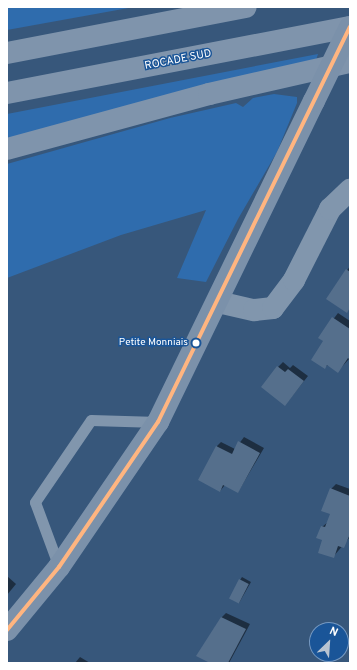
<!DOCTYPE html>
<style>
body{margin:0}
#map{position:relative;width:357px;height:670px;overflow:hidden;background:#37577b;font-family:Overpass,sans-serif}
div>[style]{position:absolute}
.green>*{inset:0;background:#2f6cad}
.shadow>*{inset:0;background:#0007}
.building>*{inset:0;background:#556f8c;transform-origin:0 0}
.lane>*{height:11px;margin:-5.5px;padding:0 5.5px;transform-origin:5.5px;border-radius:5.5px;background:#8196ad}
.street>*{height:22px;margin:-11px;padding:0 11px;transform-origin:11px;border-radius:11px;background:#8196ad}
.secondary>*{height:22px;margin:-11px;padding:0 11px;transform-origin:11px;border-radius:11px;background:#7b91aa}
.highway>*{height:22px;margin:-11px;padding:0 11px;transform-origin:11px;border-radius:11px;background:#7f94ac}
.secondary-bridge>*{height:22px;margin:-11px;padding:0 11px;transform-origin:11px;border-radius:11px;background:#7b91aa}
.bus-1>*{height:4px;margin:-2px;padding:0 2px;transform-origin:2px;border-radius:2px;background:#ffb580}
.dots>*{width:11px;height:11px;translate:-50% -50%;box-sizing:border-box;border:2px solid #1a5598;border-radius:50%}
span{translate:-50% -50%;white-space:nowrap;text-align:center;line-height:1.15;-webkit-text-stroke:3px #1a5598;paint-order:stroke}
.bus-label{font-size:10px;color:#fff}
.right{translate:-100% -50%;text-align:right}
.street-label{font-size:11px;color:#fff}
.frame{position:absolute;inset:0;border:8px solid #fff;pointer-events:none}
.north{position:absolute;left:309px;top:622px;width:40px;height:40px;box-sizing:border-box;background:#1a5598;border:1px solid #7699c1;border-radius:50%;rotate:25deg;font-size:11px;font-weight:700;line-height:16px;text-align:center;color:#fff}
.north::after{content:'';display:block;margin:auto;width:14px;height:18px;background:#b9c4d1;clip-path:polygon(50% 0,100% 100%,50% 72%,0 100%)}
</style>
<div id="map">
<div class="green">
<div style="clip-path:polygon(7px 7px,134px 7px,7px 30px)"></div>
<div style="clip-path:polygon(318px 54px,315px 63px,7px 141px,7px 114px)"></div>
<div style="clip-path:polygon(274px 94px,297px 97px,297px 103px,277px 152px,238px 219px,206px 282px,177px 278px,206px 210px,121px 235px,7px 278px,7px 164px,170px 118px,236px 103px,243px 107px,253px 98px)"></div>
</div>
<div class="shadow">
<div style="clip-path:polygon(350px 266px,350px 308px,347px 312px,328px 299px)"></div>
<div style="clip-path:polygon(338px 313px,350px 321px,350px 358px,338px 371px,328px 365px,325px 367px,324px 341px,319px 338px)"></div>
<div style="clip-path:polygon(283px 362px,290px 368px,293px 365px,308px 376px,289px 400px,278px 367px)"></div>
<div style="clip-path:polygon(244px 437px,264px 448px,238px 492px,225px 485px,220px 491px,217px 446px,221px 442px,235px 449px)"></div>
<div style="clip-path:polygon(336px 484px,350px 489px,350px 537px,333px 557px,324px 539px,322px 527px,328px 522px,331px 513px,331px 489px)"></div>
<div style="clip-path:polygon(7px 576px,16px 584px,7px 595px)"></div>
<div style="clip-path:polygon(242px 577px,251px 582px,239px 603px,240px 580px)"></div>
<div style="clip-path:polygon(226px 613px,250px 624px,229px 663px,212px 663px,221px 618px)"></div>
<div style="clip-path:polygon(80px 657px,90px 663px,75px 663px)"></div>
</div>
<div class="building">
<div style="clip-path:polygon(346px 269px,350px 272px,350px 308px,347px 313px,326px 299px)"></div>
<div style="clip-path:polygon(332px 317px,350px 329px,350px 360px,348px 358px,338px 373px,327px 365px,325px 369px,311px 360px,323px 341px,318px 338px)"></div>
<div style="clip-path:polygon(277px 366px,285px 372px,288px 369px,304px 381px,285px 406px,261px 387px)"></div>
<div style="clip-path:polygon(238px 441px,260px 453px,238px 493px,223px 485px,220px 492px,198px 480px,216px 446px,232px 454px)"></div>
<div style="clip-path:polygon(330px 488px,350px 496px,350px 534px,344px 548px,338px 546px,334px 558px,318px 553px,322px 540px,316px 538px,321px 526px,325px 527px,330px 514px,321px 511px)"></div>
<div style="left:239px;top:579px;width:11px;height:22px;rotate:27deg"></div>
<div style="clip-path:polygon(221px 617px,246px 629px,228px 663px,210px 663px,196px 656px)"></div>
</div>
<div class="lane">
<div style="left:59px;top:567px;width:69px;rotate:-110.3deg"></div>
<div style="left:35px;top:502px;width:99px;rotate:-55.7deg"></div>
<div style="left:91px;top:420px;width:67px;rotate:1.7deg"></div>
</div>
<div class="street">
<div style="left:218px;top:302px;width:37px;rotate:13deg"></div>
<div style="left:254px;top:310px;width:19px;rotate:-6deg"></div>
<div style="left:273px;top:308px;width:35px;rotate:-53deg"></div>
<div style="left:294px;top:280px;width:80px;rotate:-63.1deg"></div>
<div style="left:330px;top:209px;width:28px;rotate:-44deg"></div>
</div>
<div class="secondary">
<div style="left:7px;top:630px;width:82px;rotate:-50.5deg"></div>
<div style="left:59px;top:567px;width:176px;rotate:-55.7deg"></div>
<div style="left:158px;top:422px;width:357px;rotate:-64.1deg"></div>
</div>
<div class="highway">
<div style="left:7px;top:53px;width:243px;rotate:-10.9deg"></div>
<div style="left:7px;top:93px;width:349px;rotate:-10.9deg"></div>
<div style="left:7px;top:149px;width:209px;rotate:-15.2deg"></div>
<div style="left:209px;top:94px;width:145px;rotate:-12.8deg"></div>
</div>
<div class="secondary-bridge">
<div style="left:314px;top:101px;width:82px;rotate:-64.1deg"></div>
</div>
<div class="bus-1">
<div style="left:7px;top:630px;width:82px;rotate:-50.5deg"></div>
<div style="left:59px;top:567px;width:176px;rotate:-55.7deg"></div>
<div style="left:158px;top:422px;width:439px;rotate:-64.1deg"></div>
</div>
<div class="dots">
<div style="left:196px;top:343px;background:#fff"></div>
</div>
<div class="bus-label">
<span class="right" style="left:188px;top:343px">Petite Monniais</span>
</div>
<div class="street-label">
<span style="left:178px;top:60px;rotate:-11deg">ROCADE SUD</span>
</div>
<div class="frame"></div>
<div class="north">N</div>
</div>
